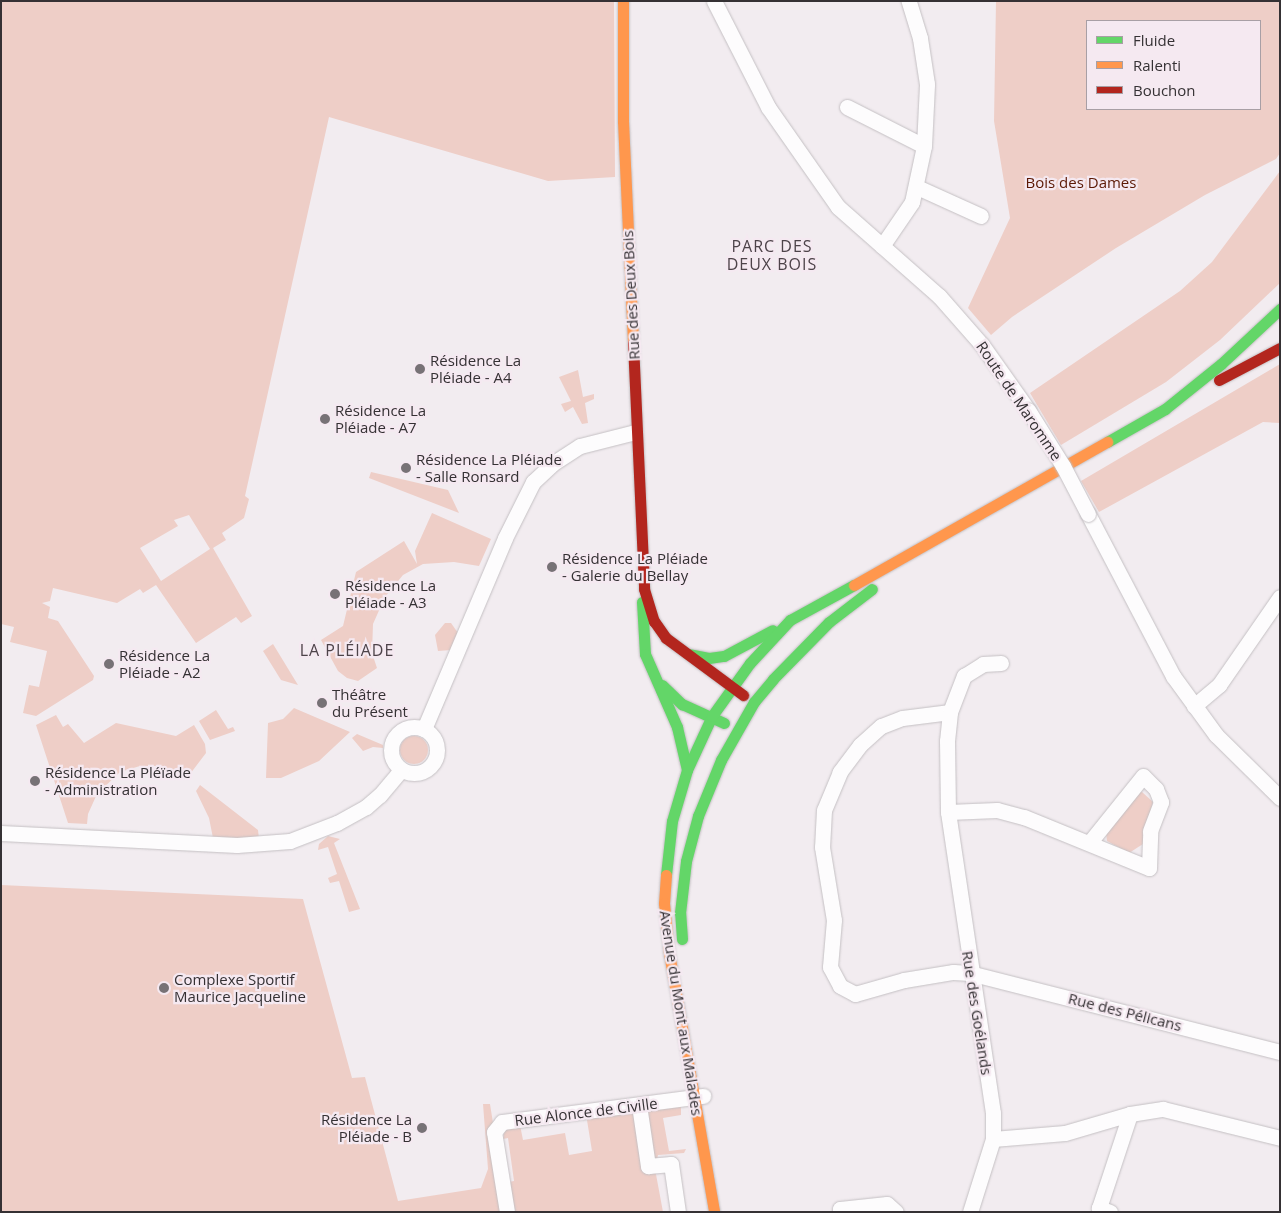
<!DOCTYPE html>
<meta charset="utf-8">
<style>
body{margin:0}
#map{position:relative;width:1281px;height:1213px;overflow:hidden;background:#f2ecf0;font-family:"Open Sans",sans-serif}
div>[style]{position:absolute}
.green>*{inset:0;background:#eecec7}
.round{border-radius:50%}
.roads{filter:drop-shadow(0 0 1px #c4c0c3) drop-shadow(0 0 1px #c4c0c3)}
.street>*{height:15px;margin:-7.5px;padding:0 7.5px;transform-origin:7.5px;border-radius:7.5px;background:#fdfcfd}
.street>.ring{margin:-7.5px;padding:0;box-sizing:content-box;background:none;border:15px solid #fdfcfd;border-radius:50%}
.fast>*{height:11px;margin:-5.5px;padding:0 5.5px;transform-origin:5.5px;border-radius:5.5px;background:#63d668}
.slow>*{height:11px;margin:-5.5px;padding:0 5.5px;transform-origin:5.5px;border-radius:5.5px;background:#ff974d}
.jam>*{height:11px;margin:-5.5px;padding:0 5.5px;transform-origin:5.5px;border-radius:5.5px;background:#b3261e}
.bridges{filter:drop-shadow(0 0 1px #c4c0c3) drop-shadow(0 0 1px #c4c0c3)}
.street-bridge>*{height:15px;margin:-7.5px;padding:0 7.5px;transform-origin:7.5px;border-radius:7.5px;background:#fdfcfd}
.dots>*{width:14px;height:14px;translate:-50% -50%;box-sizing:border-box;border:2px solid #f5e9f1;border-radius:50%}
span{translate:-50% -50%;white-space:nowrap;text-align:center;line-height:1.15;-webkit-text-stroke:4.5px #f5e9f1;paint-order:stroke}
.park-label{font-size:15px;color:#5c1905}
.street-label{font-size:15px;color:#353134}
.poi-label{font-size:15px;color:#353134}
.left{translate:0 -50%;text-align:left}
.right{translate:-100% -50%;text-align:right}
.neighbourhood-label{font-size:16px;color:#4d4349;letter-spacing:1px}
.frame{position:absolute;inset:0;border:2px solid #353134;pointer-events:none}
.legend{position:absolute;left:1086px;top:20px;width:175px;height:90px;box-sizing:border-box;background:#f5e9f1;border:1px solid #a89fa5;margin:0;padding:6px 9px;list-style:none;font-size:15px;color:#353134}
.legend li{display:flex;align-items:center;gap:10px;height:25px}
.legend b{width:25px;border:1px solid #a89fa5}
</style>
<div id="map">
<div class="green">
<div style="clip-path:polygon(evenodd,1px 1px,614px 1px,615px 177px,548px 181px,329px 117px,245px 496px,249px 499px,244px 518px,222px 533px,226px 540px,213px 548px,252px 616px,241px 623px,236px 617px,196px 643px,156px 585px,143px 593px,140px 589px,117px 603px,53px 588px,50px 601px,42px 603px,50px 607px,48px 618px,58px 621px,94px 676px,93px 680px,36px 716px,23px 713px,29px 685px,39px 687px,47px 651px,10px 642px,14px 627px,1px 624px,1px 1px,189px 515px,210px 549px,161px 581px,140px 548px,178px 526px,174px 520px,189px 515px)"></div>
<div style="clip-path:polygon(evenodd,996px 1px,1280px 1px,1280px 153px,1276px 159px,1205px 195px,1116px 248px,1012px 317px,991px 335px,968px 308px,1010px 218px,994px 121px,996px 1px,1087px 21px,1260px 21px,1260px 109px,1087px 109px,1087px 21px)"></div>
<div style="clip-path:polygon(1280px 171px,1280px 283px,1220px 340px,1166px 382px,1061px 445px,1030px 393px,1180px 291px,1212px 262px)"></div>
<div style="clip-path:polygon(1280px 364px,1280px 423px,1263px 422px,1099px 512px,1081px 481px)"></div>
<div style="clip-path:polygon(578px 370px,583px 397px,594px 394px,594px 399px,585px 403px,588px 423px,582px 424px,573px 407px,565px 412px,561px 404px,571px 401px,559px 377px)"></div>
<div style="clip-path:polygon(371px 472px,448px 490px,459px 513px,369px 478px)"></div>
<div style="clip-path:polygon(432px 513px,491px 539px,479px 566px,454px 562px,423px 564px,403px 575px,385px 597px,373px 624px,372px 653px,377px 668px,358px 681px,347px 678px,338px 671px,321px 640px,343px 626px,356px 572px,404px 541px,417px 564px,415px 551px)"></div>
<div style="clip-path:polygon(445px 623px,451px 623px,458px 633px,451px 650px,438px 651px,435px 635px)"></div>
<div style="clip-path:polygon(273px 644px,298px 685px,281px 680px,263px 651px)"></div>
<div style="clip-path:polygon(294px 708px,350px 732px,319px 761px,281px 778px,266px 778px,268px 723px,283px 719px)"></div>
<div style="clip-path:polygon(216px 710px,228px 729px,233px 727px,235px 731px,210px 740px,199px 721px)"></div>
<div style="clip-path:polygon(56px 715px,63px 727px,68px 724px,84px 743px,116px 723px,176px 736px,194px 725px,205px 744px,206px 753px,187px 778px,155px 766px,140px 766px,120px 772px,97px 794px,88px 814px,87px 824px,68px 823px,36px 725px)"></div>
<div style="clip-path:polygon(357px 734px,383px 745px,383px 748px,373px 747px,363px 751px,352px 738px)"></div>
<div class="round" style="left:400px;top:736px;width:28px;height:28px"></div>
<div style="clip-path:polygon(200px 785px,258px 830px,259px 839px,213px 838px,209px 818px,196px 791px)"></div>
<div style="clip-path:polygon(1142px 792px,1153px 802px,1143px 844px,1129px 853px,1107px 841px,1106px 832px,1137px 793px)"></div>
<div style="clip-path:polygon(328px 836px,340px 839px,334px 843px,360px 909px,349px 912px,339px 881px,330px 883px,328px 878px,337px 874px,328px 847px,318px 850px,319px 844px)"></div>
<div style="clip-path:polygon(1px 885px,303px 899px,352px 1078px,365px 1077px,398px 1201px,481px 1188px,488px 1169px,483px 1104px,490px 1104px,507px 1212px,1px 1212px)"></div>
<div style="clip-path:polygon(681px 1100px,681px 1115px,663px 1118px,669px 1151px,686px 1149px,684px 1153px,658px 1155px,655px 1169px,663px 1212px,514px 1212px,509px 1182px,514px 1181px,508px 1138px,503px 1139px,505px 1128px,520px 1125px,523px 1140px,565px 1133px,569px 1155px,592px 1151px,586px 1114px)"></div>
</div>
<div class="roads">
<div class="street">
<div style="left:714px;top:1px;width:119px;rotate:63deg"></div>
<div style="left:768px;top:107px;width:122px;rotate:55deg"></div>
<div style="left:838px;top:207px;width:135px;rotate:41.4deg"></div>
<div style="left:939px;top:296px;width:65px;rotate:48.7deg"></div>
<div style="left:982px;top:345px;width:80px;rotate:54.7deg"></div>
<div style="left:847px;top:107px;width:86px;rotate:26.9deg"></div>
<div style="left:917px;top:187px;width:70px;rotate:24.4deg"></div>
<div style="left:882px;top:246px;width:53px;rotate:-55.7deg"></div>
<div style="left:912px;top:202px;width:57px;rotate:-77.9deg"></div>
<div style="left:924px;top:146px;width:62px;rotate:-87.2deg"></div>
<div style="left:927px;top:84px;width:47px;rotate:-98.7deg"></div>
<div style="left:920px;top:38px;width:39px;rotate:-107deg"></div>
<div style="left:1088px;top:514px;width:183px;rotate:62.3deg"></div>
<div style="left:1173px;top:676px;width:73px;rotate:53.9deg"></div>
<div style="left:1216px;top:735px;width:90px;rotate:44.5deg"></div>
<div style="left:1194px;top:706px;width:33px;rotate:-40deg"></div>
<div style="left:1219px;top:685px;width:107px;rotate:-55.3deg"></div>
<div style="left:950px;top:712px;width:48px;rotate:172.9deg"></div>
<div style="left:902px;top:718px;width:22px;rotate:159deg"></div>
<div style="left:881px;top:726px;width:28px;rotate:138deg"></div>
<div style="left:860px;top:745px;width:34px;rotate:127deg"></div>
<div style="left:840px;top:772px;width:41px;rotate:112.8deg"></div>
<div style="left:824px;top:810px;width:37px;rotate:93deg"></div>
<div style="left:822px;top:847px;width:74px;rotate:80.7deg"></div>
<div style="left:834px;top:920px;width:47px;rotate:94.9deg"></div>
<div style="left:830px;top:967px;width:21px;rotate:62deg"></div>
<div style="left:840px;top:986px;width:17px;rotate:28deg"></div>
<div style="left:855px;top:994px;width:51px;rotate:-15.9deg"></div>
<div style="left:904px;top:980px;width:50px;rotate:-9.3deg"></div>
<div style="left:953px;top:972px;width:17px;rotate:3deg"></div>
<div style="left:970px;top:973px;width:320px;rotate:14.3deg"></div>
<div class="ring" style="left:391px;top:727px;width:31px;height:31px"></div>
<div style="left:424px;top:729px;width:207px;rotate:-67deg"></div>
<div style="left:505px;top:538px;width:63px;rotate:-63.4deg"></div>
<div style="left:533px;top:482px;width:26px;rotate:-43deg"></div>
<div style="left:552px;top:464px;width:33px;rotate:-33deg"></div>
<div style="left:580px;top:446px;width:57px;rotate:-14.3deg"></div>
<div style="left:948px;top:812px;width:49px;rotate:-2.3deg"></div>
<div style="left:997px;top:810px;width:28px;rotate:15deg"></div>
<div style="left:1024px;top:817px;width:135px;rotate:22.2deg"></div>
<div style="left:1149px;top:868px;width:37px;rotate:-88deg"></div>
<div style="left:1150px;top:831px;width:31px;rotate:-69deg"></div>
<div style="left:1161px;top:802px;width:14px;rotate:-111deg"></div>
<div style="left:1156px;top:789px;width:18px;rotate:-135deg"></div>
<div style="left:1143px;top:776px;width:85px;rotate:128.8deg"></div>
<div style="left:1px;top:833px;width:236px;rotate:2.9deg"></div>
<div style="left:237px;top:845px;width:53px;rotate:-4.3deg"></div>
<div style="left:290px;top:841px;width:50px;rotate:-21deg"></div>
<div style="left:337px;top:823px;width:33px;rotate:-29deg"></div>
<div style="left:366px;top:807px;width:18px;rotate:-41deg"></div>
<div style="left:380px;top:795px;width:33px;rotate:-50deg"></div>
<div style="left:639px;top:1105px;width:62px;rotate:81.6deg"></div>
<div style="left:648px;top:1166px;width:23px;rotate:-5deg"></div>
<div style="left:671px;top:1164px;width:49px;rotate:81.7deg"></div>
<div style="left:993px;top:1139px;width:72px;rotate:-4.8deg"></div>
<div style="left:1065px;top:1133px;width:68px;rotate:-16.3deg"></div>
<div style="left:1130px;top:1114px;width:33px;rotate:-9deg"></div>
<div style="left:1163px;top:1109px;width:121px;rotate:13.9deg"></div>
<div style="left:507px;top:1212px;width:81px;rotate:-99.2deg"></div>
<div style="left:494px;top:1132px;width:13px;rotate:-51deg"></div>
<div style="left:502px;top:1122px;width:203px;rotate:-7.4deg"></div>
<div style="left:840px;top:1212px;width:3px;rotate:-90deg"></div>
<div style="left:840px;top:1209px;width:47px;rotate:-6.1deg"></div>
<div style="left:887px;top:1204px;width:12px;rotate:42deg"></div>
<div style="left:970px;top:1212px;width:77px;rotate:-72.5deg"></div>
<div style="left:993px;top:1139px;width:26px;rotate:-90deg"></div>
<div style="left:993px;top:1113px;width:304px;rotate:-98.5deg"></div>
<div style="left:948px;top:812px;width:71px;rotate:-90.8deg"></div>
<div style="left:947px;top:741px;width:29px;rotate:-84deg"></div>
<div style="left:950px;top:712px;width:39px;rotate:-69deg"></div>
<div style="left:964px;top:676px;width:22px;rotate:-32deg"></div>
<div style="left:983px;top:664px;width:18px;rotate:-3deg"></div>
<div style="left:1110px;top:1212px;width:12px;rotate:-160deg"></div>
<div style="left:1099px;top:1208px;width:99px;rotate:-71.7deg"></div>
</div>
<div class="fast">
<div style="left:1165px;top:409px;width:72px;rotate:-38.8deg"></div>
<div style="left:1221px;top:364px;width:81px;rotate:-43deg"></div>
<div style="left:1107px;top:442px;width:67px;rotate:-29.6deg"></div>
<div style="left:642px;top:602px;width:52px;rotate:86.7deg"></div>
<div style="left:645px;top:654px;width:80px;rotate:66.3deg"></div>
<div style="left:677px;top:727px;width:44px;rotate:76.9deg"></div>
<div style="left:688px;top:654px;width:21px;rotate:11deg"></div>
<div style="left:709px;top:658px;width:15px;rotate:-8deg"></div>
<div style="left:724px;top:656px;width:55px;rotate:-28deg"></div>
<div style="left:662px;top:685px;width:28px;rotate:44deg"></div>
<div style="left:682px;top:704px;width:46px;rotate:24.3deg"></div>
<div style="left:666px;top:875px;width:54px;rotate:-83.7deg"></div>
<div style="left:672px;top:821px;width:53px;rotate:-73.6deg"></div>
<div style="left:687px;top:770px;width:60px;rotate:-65.2deg"></div>
<div style="left:712px;top:716px;width:65px;rotate:-54.4deg"></div>
<div style="left:750px;top:663px;width:59px;rotate:-47.1deg"></div>
<div style="left:790px;top:620px;width:73px;rotate:-28.7deg"></div>
<div style="left:682px;top:939px;width:26px;rotate:-94deg"></div>
<div style="left:680px;top:913px;width:52px;rotate:-83.4deg"></div>
<div style="left:686px;top:861px;width:47px;rotate:-75.1deg"></div>
<div style="left:698px;top:816px;width:61px;rotate:-67.7deg"></div>
<div style="left:721px;top:760px;width:67px;rotate:-60.4deg"></div>
<div style="left:754px;top:702px;width:30px;rotate:-50deg"></div>
<div style="left:773px;top:679px;width:80px;rotate:-45.5deg"></div>
<div style="left:829px;top:622px;width:54px;rotate:-37.5deg"></div>
</div>
<div class="slow">
<div style="left:623px;top:1px;width:120px;rotate:90deg"></div>
<div style="left:623px;top:121px;width:222px;rotate:87.4deg"></div>
<div style="left:854px;top:585px;width:291px;rotate:-29.5deg"></div>
<div style="left:666px;top:875px;width:28px;rotate:94deg"></div>
<div style="left:664px;top:903px;width:50px;rotate:84.3deg"></div>
<div style="left:669px;top:953px;width:263px;rotate:80.1deg"></div>
</div>
<div class="jam">
<div style="left:633px;top:343px;width:246px;rotate:87.4deg"></div>
<div style="left:644px;top:589px;width:34px;rotate:73deg"></div>
<div style="left:654px;top:621px;width:21px;rotate:55deg"></div>
<div style="left:666px;top:638px;width:96px;rotate:36.5deg"></div>
<div style="left:1219px;top:380px;width:69px;rotate:-27.7deg"></div>
</div>
</div>
<div class="bridges">
<div class="street-bridge">
<div style="left:1028px;top:410px;width:66px;rotate:58deg"></div>
<div style="left:1063px;top:466px;width:54px;rotate:62.5deg"></div>
</div>
</div>
<div class="dots">
<div style="left:420px;top:369px;background:#777276"></div>
<div style="left:325px;top:419px;background:#777276"></div>
<div style="left:406px;top:468px;background:#777276"></div>
<div style="left:552px;top:567px;background:#777276"></div>
<div style="left:335px;top:594px;background:#777276"></div>
<div style="left:109px;top:664px;background:#777276"></div>
<div style="left:322px;top:703px;background:#777276"></div>
<div style="left:35px;top:781px;background:#777276"></div>
<div style="left:164px;top:988px;background:#777276"></div>
<div style="left:422px;top:1128px;background:#777276"></div>
</div>
<div class="park-label">
<span style="left:1081px;top:183px">Bois des Dames</span>
</div>
<div class="street-label">
<span style="left:631px;top:295px;rotate:-93deg">Rue des Deux Bois</span>
<span style="left:1019px;top:401px;rotate:56deg">Route de Maromme</span>
<span style="left:1125px;top:1012px;rotate:14deg">Rue des Pélicans</span>
<span style="left:681px;top:1013px;rotate:81deg">Avenue du Mont aux Malades</span>
<span style="left:977px;top:1013px;rotate:81deg">Rue des Goélands</span>
<span style="left:586px;top:1112px;rotate:-7deg">Rue Alonce de Civille</span>
</div>
<div class="poi-label">
<span class="left" style="left:430px;top:369px">Résidence La<br>Pléiade - A4</span>
<span class="left" style="left:335px;top:419px">Résidence La<br>Pléiade - A7</span>
<span class="left" style="left:416px;top:468px">Résidence La Pléiade<br>- Salle Ronsard</span>
<span class="left" style="left:562px;top:567px">Résidence La Pléiade<br>- Galerie du Bellay</span>
<span class="left" style="left:345px;top:594px">Résidence La<br>Pléiade - A3</span>
<span class="left" style="left:119px;top:664px">Résidence La<br>Pléiade - A2</span>
<span class="left" style="left:332px;top:703px">Théâtre<br>du Présent</span>
<span class="left" style="left:45px;top:781px">Résidence La Pléïade<br>- Administration</span>
<span class="left" style="left:174px;top:988px">Complexe Sportif<br>Maurice Jacqueline</span>
<span class="right" style="left:412px;top:1128px">Résidence La<br>Pléiade - B</span>
</div>
<div class="neighbourhood-label">
<span style="left:772px;top:255px">PARC DES<br>DEUX BOIS</span>
<span style="left:347px;top:650px">LA PLÉIADE</span>
</div>
<div class="frame"></div>
<ul class="legend">
<li><b style="height:6px;background:#63d668"></b>Fluide</li>
<li><b style="height:6px;background:#ff974d"></b>Ralenti</li>
<li><b style="height:6px;background:#b3261e"></b>Bouchon</li>
</ul>
</div>
